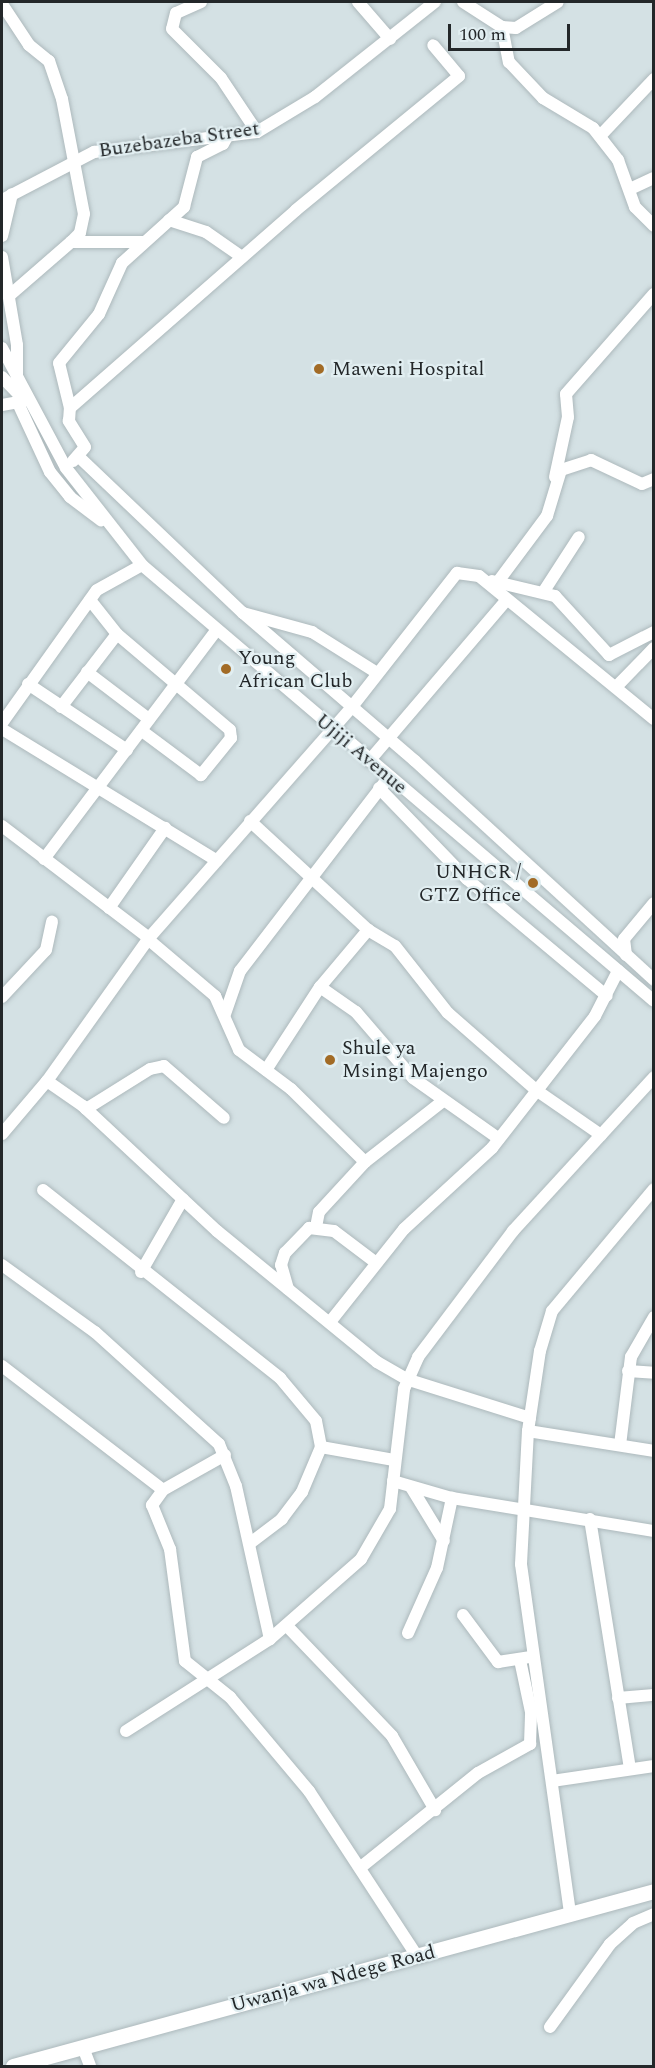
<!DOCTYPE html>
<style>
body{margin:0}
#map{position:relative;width:655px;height:2068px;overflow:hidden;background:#d4e1e4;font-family:Spectral,serif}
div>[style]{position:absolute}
.roads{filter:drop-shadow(0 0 2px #adb9bc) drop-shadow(0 0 2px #adb9bc)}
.minor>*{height:12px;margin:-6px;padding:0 6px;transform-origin:6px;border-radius:6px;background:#fff}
.major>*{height:15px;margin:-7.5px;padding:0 7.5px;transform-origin:7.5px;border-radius:7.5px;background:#fff}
.dots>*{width:16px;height:16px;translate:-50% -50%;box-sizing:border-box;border:3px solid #e1eef1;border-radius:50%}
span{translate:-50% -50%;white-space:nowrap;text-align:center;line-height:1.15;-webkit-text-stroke:4.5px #e1eef1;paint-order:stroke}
.street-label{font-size:20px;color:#232729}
.poi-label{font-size:20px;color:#232729}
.left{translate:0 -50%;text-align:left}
.right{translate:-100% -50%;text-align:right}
.frame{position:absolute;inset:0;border:3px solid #232729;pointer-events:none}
.scale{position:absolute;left:448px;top:24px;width:122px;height:27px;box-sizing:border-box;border:3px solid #232729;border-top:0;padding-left:8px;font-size:18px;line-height:21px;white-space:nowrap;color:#232729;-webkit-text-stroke:4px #e1eef1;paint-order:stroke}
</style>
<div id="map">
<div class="roads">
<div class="minor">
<div style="left:201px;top:2px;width:27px;rotate:156deg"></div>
<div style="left:176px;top:13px;width:16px;rotate:104deg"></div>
<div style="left:172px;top:29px;width:69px;rotate:45deg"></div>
<div style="left:221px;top:78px;width:65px;rotate:56.3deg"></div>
<div style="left:358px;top:2px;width:49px;rotate:49.1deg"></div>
<div style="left:463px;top:2px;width:46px;rotate:32.7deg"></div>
<div style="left:502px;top:27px;width:14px;rotate:4deg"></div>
<div style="left:516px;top:28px;width:49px;rotate:-31.8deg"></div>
<div style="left:2px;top:4px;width:49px;rotate:56.6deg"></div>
<div style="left:29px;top:45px;width:26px;rotate:39deg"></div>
<div style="left:49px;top:61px;width:40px;rotate:71.1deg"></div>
<div style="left:62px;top:99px;width:117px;rotate:79.2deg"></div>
<div style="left:84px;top:214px;width:19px;rotate:102deg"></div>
<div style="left:80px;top:233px;width:13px;rotate:135deg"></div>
<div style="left:502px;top:27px;width:36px;rotate:79deg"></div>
<div style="left:509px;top:62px;width:50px;rotate:46.6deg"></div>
<div style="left:543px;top:98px;width:58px;rotate:31deg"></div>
<div style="left:593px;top:128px;width:41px;rotate:52deg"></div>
<div style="left:618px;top:160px;width:50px;rotate:70.1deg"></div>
<div style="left:635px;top:207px;width:27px;rotate:45deg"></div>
<div style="left:600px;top:136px;width:79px;rotate:-46.5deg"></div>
<div style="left:630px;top:189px;width:26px;rotate:-25deg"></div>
<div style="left:2px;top:200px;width:104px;rotate:-27.6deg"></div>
<div style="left:94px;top:152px;width:164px;rotate:-7deg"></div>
<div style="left:257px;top:132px;width:68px;rotate:-31.1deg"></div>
<div style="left:315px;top:97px;width:153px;rotate:-38.4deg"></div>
<div style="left:169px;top:220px;width:39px;rotate:18deg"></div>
<div style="left:206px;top:232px;width:44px;rotate:34.8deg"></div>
<div style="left:2px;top:236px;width:43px;rotate:-76.6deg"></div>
<div style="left:2px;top:257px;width:89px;rotate:80.3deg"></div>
<div style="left:17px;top:345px;width:33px;rotate:90deg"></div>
<div style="left:10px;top:295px;width:81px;rotate:-41deg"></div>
<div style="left:71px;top:242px;width:72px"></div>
<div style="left:2px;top:348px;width:136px;rotate:61.9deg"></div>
<div style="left:66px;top:468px;width:123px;rotate:51.9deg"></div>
<div style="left:142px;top:565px;width:672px;rotate:40.42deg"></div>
<div style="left:2px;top:377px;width:30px;rotate:46deg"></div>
<div style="left:17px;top:401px;width:78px;rotate:65.1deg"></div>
<div style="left:50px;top:472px;width:32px;rotate:51deg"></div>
<div style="left:70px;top:497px;width:39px;rotate:37deg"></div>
<div style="left:2px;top:405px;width:22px;rotate:-10deg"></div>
<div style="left:70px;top:408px;width:46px;rotate:-103.7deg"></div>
<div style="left:59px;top:363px;width:63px;rotate:-50.8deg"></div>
<div style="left:99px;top:314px;width:56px;rotate:-65.7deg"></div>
<div style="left:122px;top:263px;width:84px;rotate:-42.1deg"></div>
<div style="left:184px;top:207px;width:52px;rotate:-75.4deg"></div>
<div style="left:197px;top:157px;width:29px;rotate:-27deg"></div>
<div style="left:223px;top:144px;width:10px;rotate:-61deg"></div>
<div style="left:78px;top:456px;width:228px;rotate:43.6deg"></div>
<div style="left:243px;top:613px;width:227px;rotate:40.7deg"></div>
<div style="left:415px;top:761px;width:324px;rotate:42.5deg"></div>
<div style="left:73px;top:461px;width:18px;rotate:-49deg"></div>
<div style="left:85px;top:447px;width:31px;rotate:-122deg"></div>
<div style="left:69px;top:421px;width:13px;rotate:-86deg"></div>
<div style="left:70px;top:408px;width:300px;rotate:-41.2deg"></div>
<div style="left:296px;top:210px;width:211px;rotate:-39.4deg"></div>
<div style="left:459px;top:76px;width:40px;rotate:-130deg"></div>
<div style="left:555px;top:477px;width:61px;rotate:-77.8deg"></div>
<div style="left:568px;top:417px;width:23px;rotate:-95deg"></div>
<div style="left:566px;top:394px;width:133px;rotate:-48.7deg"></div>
<div style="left:492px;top:581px;width:65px;rotate:13.4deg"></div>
<div style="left:555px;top:596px;width:80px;rotate:47.5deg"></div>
<div style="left:609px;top:655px;width:51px;rotate:-27.1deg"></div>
<div style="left:497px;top:583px;width:84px;rotate:-53.3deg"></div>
<div style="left:547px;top:516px;width:48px;rotate:-73.1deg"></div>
<div style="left:561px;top:470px;width:32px;rotate:-18deg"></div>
<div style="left:591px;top:460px;width:56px;rotate:25.2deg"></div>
<div style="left:642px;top:484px;width:13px;rotate:-23deg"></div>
<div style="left:544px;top:591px;width:64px;rotate:-57.1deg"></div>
<div style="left:90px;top:600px;width:43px;rotate:51.5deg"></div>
<div style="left:117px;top:634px;width:148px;rotate:40.3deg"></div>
<div style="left:230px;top:730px;width:8px;rotate:83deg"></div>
<div style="left:231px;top:738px;width:48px;rotate:129deg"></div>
<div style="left:201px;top:775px;width:74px;rotate:-143.3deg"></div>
<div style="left:243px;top:613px;width:72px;rotate:15.4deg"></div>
<div style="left:312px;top:632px;width:77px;rotate:32.2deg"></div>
<div style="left:87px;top:672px;width:78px;rotate:37.2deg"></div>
<div style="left:28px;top:684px;width:119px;rotate:33.7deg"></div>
<div style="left:617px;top:686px;width:53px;rotate:-45.8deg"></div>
<div style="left:61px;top:707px;width:92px;rotate:-52.5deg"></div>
<div style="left:2px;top:723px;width:163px;rotate:-54.5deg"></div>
<div style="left:97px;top:590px;width:51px;rotate:-29.1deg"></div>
<div style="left:2px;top:729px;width:252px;rotate:31.5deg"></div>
<div style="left:369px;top:761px;width:209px;rotate:-49.5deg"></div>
<div style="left:379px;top:788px;width:127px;rotate:46deg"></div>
<div style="left:467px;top:879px;width:182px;rotate:39.9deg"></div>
<div style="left:250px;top:821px;width:161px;rotate:42.7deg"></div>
<div style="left:368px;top:930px;width:31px;rotate:31deg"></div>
<div style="left:395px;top:946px;width:85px;rotate:51.7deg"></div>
<div style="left:448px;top:1013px;width:117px;rotate:41.2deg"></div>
<div style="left:536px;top:1090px;width:79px;rotate:34.7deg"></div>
<div style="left:2px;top:826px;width:185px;rotate:37.3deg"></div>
<div style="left:44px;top:859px;width:286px;rotate:-53deg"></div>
<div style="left:109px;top:908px;width:98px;rotate:-55deg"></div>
<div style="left:149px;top:940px;width:87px;rotate:40.3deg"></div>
<div style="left:215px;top:996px;width:59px;rotate:66deg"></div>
<div style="left:239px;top:1050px;width:65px;rotate:36.9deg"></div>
<div style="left:291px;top:1089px;width:104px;rotate:44.6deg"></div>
<div style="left:626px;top:955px;width:16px;rotate:-97deg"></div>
<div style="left:624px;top:939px;width:47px;rotate:-50.2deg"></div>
<div style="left:320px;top:987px;width:44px;rotate:34.8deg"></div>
<div style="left:356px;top:1012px;width:87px;rotate:49.2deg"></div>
<div style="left:413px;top:1078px;width:105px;rotate:35.3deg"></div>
<div style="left:2px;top:997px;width:64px;rotate:-46.9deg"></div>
<div style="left:46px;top:950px;width:29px;rotate:-78deg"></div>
<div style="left:225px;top:1014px;width:46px;rotate:-70.8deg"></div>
<div style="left:240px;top:971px;width:237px;rotate:-52.5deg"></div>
<div style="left:266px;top:1070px;width:99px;rotate:-57deg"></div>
<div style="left:320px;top:987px;width:75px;rotate:-49.9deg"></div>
<div style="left:47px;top:1081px;width:44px;rotate:34.8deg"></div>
<div style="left:83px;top:1106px;width:183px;rotate:43deg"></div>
<div style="left:217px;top:1231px;width:207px;rotate:39.3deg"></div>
<div style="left:377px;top:1362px;width:34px;rotate:30deg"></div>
<div style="left:406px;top:1379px;width:130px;rotate:17.5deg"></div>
<div style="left:86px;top:1109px;width:75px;rotate:-32deg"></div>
<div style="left:150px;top:1069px;width:14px;rotate:-12deg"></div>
<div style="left:164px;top:1066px;width:79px;rotate:40.9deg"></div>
<div style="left:2px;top:1134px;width:70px;rotate:-49.7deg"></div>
<div style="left:47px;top:1081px;width:176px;rotate:-54.5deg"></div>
<div style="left:149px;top:938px;width:306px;rotate:-48.7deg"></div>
<div style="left:351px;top:708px;width:172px;rotate:-51.9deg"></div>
<div style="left:457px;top:573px;width:22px;rotate:8deg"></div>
<div style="left:479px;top:576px;width:226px;rotate:39.3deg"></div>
<div style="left:43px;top:1190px;width:303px;rotate:38.4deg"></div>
<div style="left:280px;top:1378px;width:56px;rotate:50.1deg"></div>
<div style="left:316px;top:1421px;width:26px;rotate:79deg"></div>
<div style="left:321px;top:1447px;width:49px;rotate:112.9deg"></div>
<div style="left:302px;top:1492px;width:34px;rotate:127deg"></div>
<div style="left:282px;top:1519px;width:41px;rotate:142.9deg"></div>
<div style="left:316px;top:1227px;width:15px;rotate:-79deg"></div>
<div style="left:319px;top:1212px;width:68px;rotate:-47.4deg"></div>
<div style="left:365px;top:1162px;width:99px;rotate:-38deg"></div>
<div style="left:2px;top:1265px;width:115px;rotate:35.8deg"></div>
<div style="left:95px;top:1332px;width:167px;rotate:42.1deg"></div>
<div style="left:219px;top:1444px;width:45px;rotate:68deg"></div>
<div style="left:236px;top:1486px;width:157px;rotate:77.5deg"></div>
<div style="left:141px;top:1272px;width:84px;rotate:-60.1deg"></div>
<div style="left:288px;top:1289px;width:25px;rotate:-106deg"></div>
<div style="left:281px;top:1265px;width:13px;rotate:-72deg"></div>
<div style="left:285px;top:1253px;width:35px;rotate:-46deg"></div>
<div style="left:309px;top:1228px;width:25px;rotate:7deg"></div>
<div style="left:334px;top:1231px;width:51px;rotate:37.1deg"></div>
<div style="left:330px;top:1322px;width:119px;rotate:-51.5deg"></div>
<div style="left:404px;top:1229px;width:120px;rotate:-42.6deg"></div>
<div style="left:492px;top:1148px;width:167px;rotate:-52deg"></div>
<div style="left:595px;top:1016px;width:51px;rotate:-62.9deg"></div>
<div style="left:2px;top:1366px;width:203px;rotate:37.6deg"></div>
<div style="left:628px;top:1371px;width:26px;rotate:4deg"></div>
<div style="left:528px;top:1431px;width:128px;rotate:9deg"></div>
<div style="left:620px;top:1445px;width:89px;rotate:-82.9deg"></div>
<div style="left:631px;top:1357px;width:46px;rotate:-60.1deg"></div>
<div style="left:321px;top:1447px;width:74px;rotate:10.1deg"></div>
<div style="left:225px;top:1455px;width:71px;rotate:150.6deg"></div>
<div style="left:163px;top:1490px;width:19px;rotate:126deg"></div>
<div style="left:152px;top:1505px;width:48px;rotate:67.8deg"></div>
<div style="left:170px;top:1549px;width:113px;rotate:82.4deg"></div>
<div style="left:185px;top:1661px;width:58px;rotate:38.7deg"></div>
<div style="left:230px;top:1697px;width:123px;rotate:50deg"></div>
<div style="left:309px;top:1791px;width:197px;rotate:56.8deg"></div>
<div style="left:393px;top:1481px;width:61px;rotate:16.1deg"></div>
<div style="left:452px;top:1498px;width:205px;rotate:9.3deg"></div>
<div style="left:411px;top:1487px;width:63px;rotate:58.6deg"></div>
<div style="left:590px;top:1519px;width:252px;rotate:80.9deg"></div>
<div style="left:463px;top:1615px;width:59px;rotate:53.3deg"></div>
<div style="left:498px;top:1662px;width:30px;rotate:-9deg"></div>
<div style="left:287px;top:1626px;width:152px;rotate:46.3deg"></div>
<div style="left:392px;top:1736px;width:86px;rotate:59.8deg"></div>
<div style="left:408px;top:1633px;width:71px;rotate:-66deg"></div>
<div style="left:437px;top:1568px;width:72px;rotate:-77.9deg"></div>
<div style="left:618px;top:1698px;width:36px;rotate:-5deg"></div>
<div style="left:126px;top:1731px;width:171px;rotate:-32.6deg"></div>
<div style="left:270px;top:1639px;width:121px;rotate:-41.3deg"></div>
<div style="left:361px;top:1559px;width:58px;rotate:-59.9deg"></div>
<div style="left:390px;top:1509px;width:121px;rotate:-83.3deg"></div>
<div style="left:404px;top:1389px;width:35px;rotate:-66deg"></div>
<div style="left:418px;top:1357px;width:158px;rotate:-53deg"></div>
<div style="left:513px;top:1231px;width:209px;rotate:-47.5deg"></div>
<div style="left:552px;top:1781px;width:103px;rotate:-8.4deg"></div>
<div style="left:361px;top:1867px;width:150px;rotate:-38.8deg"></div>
<div style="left:478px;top:1773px;width:60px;rotate:-29.1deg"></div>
<div style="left:530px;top:1744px;width:32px;rotate:-88deg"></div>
<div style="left:531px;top:1712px;width:53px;rotate:-101.9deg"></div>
<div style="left:570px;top:1913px;width:352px;rotate:-98deg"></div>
<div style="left:521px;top:1564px;width:133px;rotate:-87deg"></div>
<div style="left:528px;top:1431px;width:81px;rotate:-81.5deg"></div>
<div style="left:540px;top:1351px;width:42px;rotate:-73.3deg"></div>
<div style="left:552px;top:1311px;width:159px;rotate:-50.1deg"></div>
<div style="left:550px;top:2027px;width:102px;rotate:-54.1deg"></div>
<div style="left:610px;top:1944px;width:31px;rotate:-42deg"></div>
<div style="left:633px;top:1923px;width:23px;rotate:-23deg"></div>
<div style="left:84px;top:2050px;width:17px;rotate:69deg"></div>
</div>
<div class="major">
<div style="left:13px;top:2066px;width:664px;rotate:-15.27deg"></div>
</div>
</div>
<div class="dots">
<div style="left:319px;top:369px;background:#a26b26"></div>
<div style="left:226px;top:669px;background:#a26b26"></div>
<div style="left:533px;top:883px;background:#a26b26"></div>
<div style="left:330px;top:1060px;background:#a26b26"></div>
</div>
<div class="street-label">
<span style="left:179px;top:140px;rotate:-8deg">Buzebazeba Street</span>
<span style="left:361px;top:754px;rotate:40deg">Ujiji Avenue</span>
<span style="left:333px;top:1979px;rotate:-15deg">Uwanja wa Ndege Road</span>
</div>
<div class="poi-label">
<span class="left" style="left:332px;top:369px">Maweni Hospital</span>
<span class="left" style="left:238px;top:670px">Young<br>African Club</span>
<span class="right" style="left:521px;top:884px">UNHCR /<br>GTZ Office</span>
<span class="left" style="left:342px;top:1060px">Shule ya<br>Msingi Majengo</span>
</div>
<div class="frame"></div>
<div class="scale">100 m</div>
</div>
